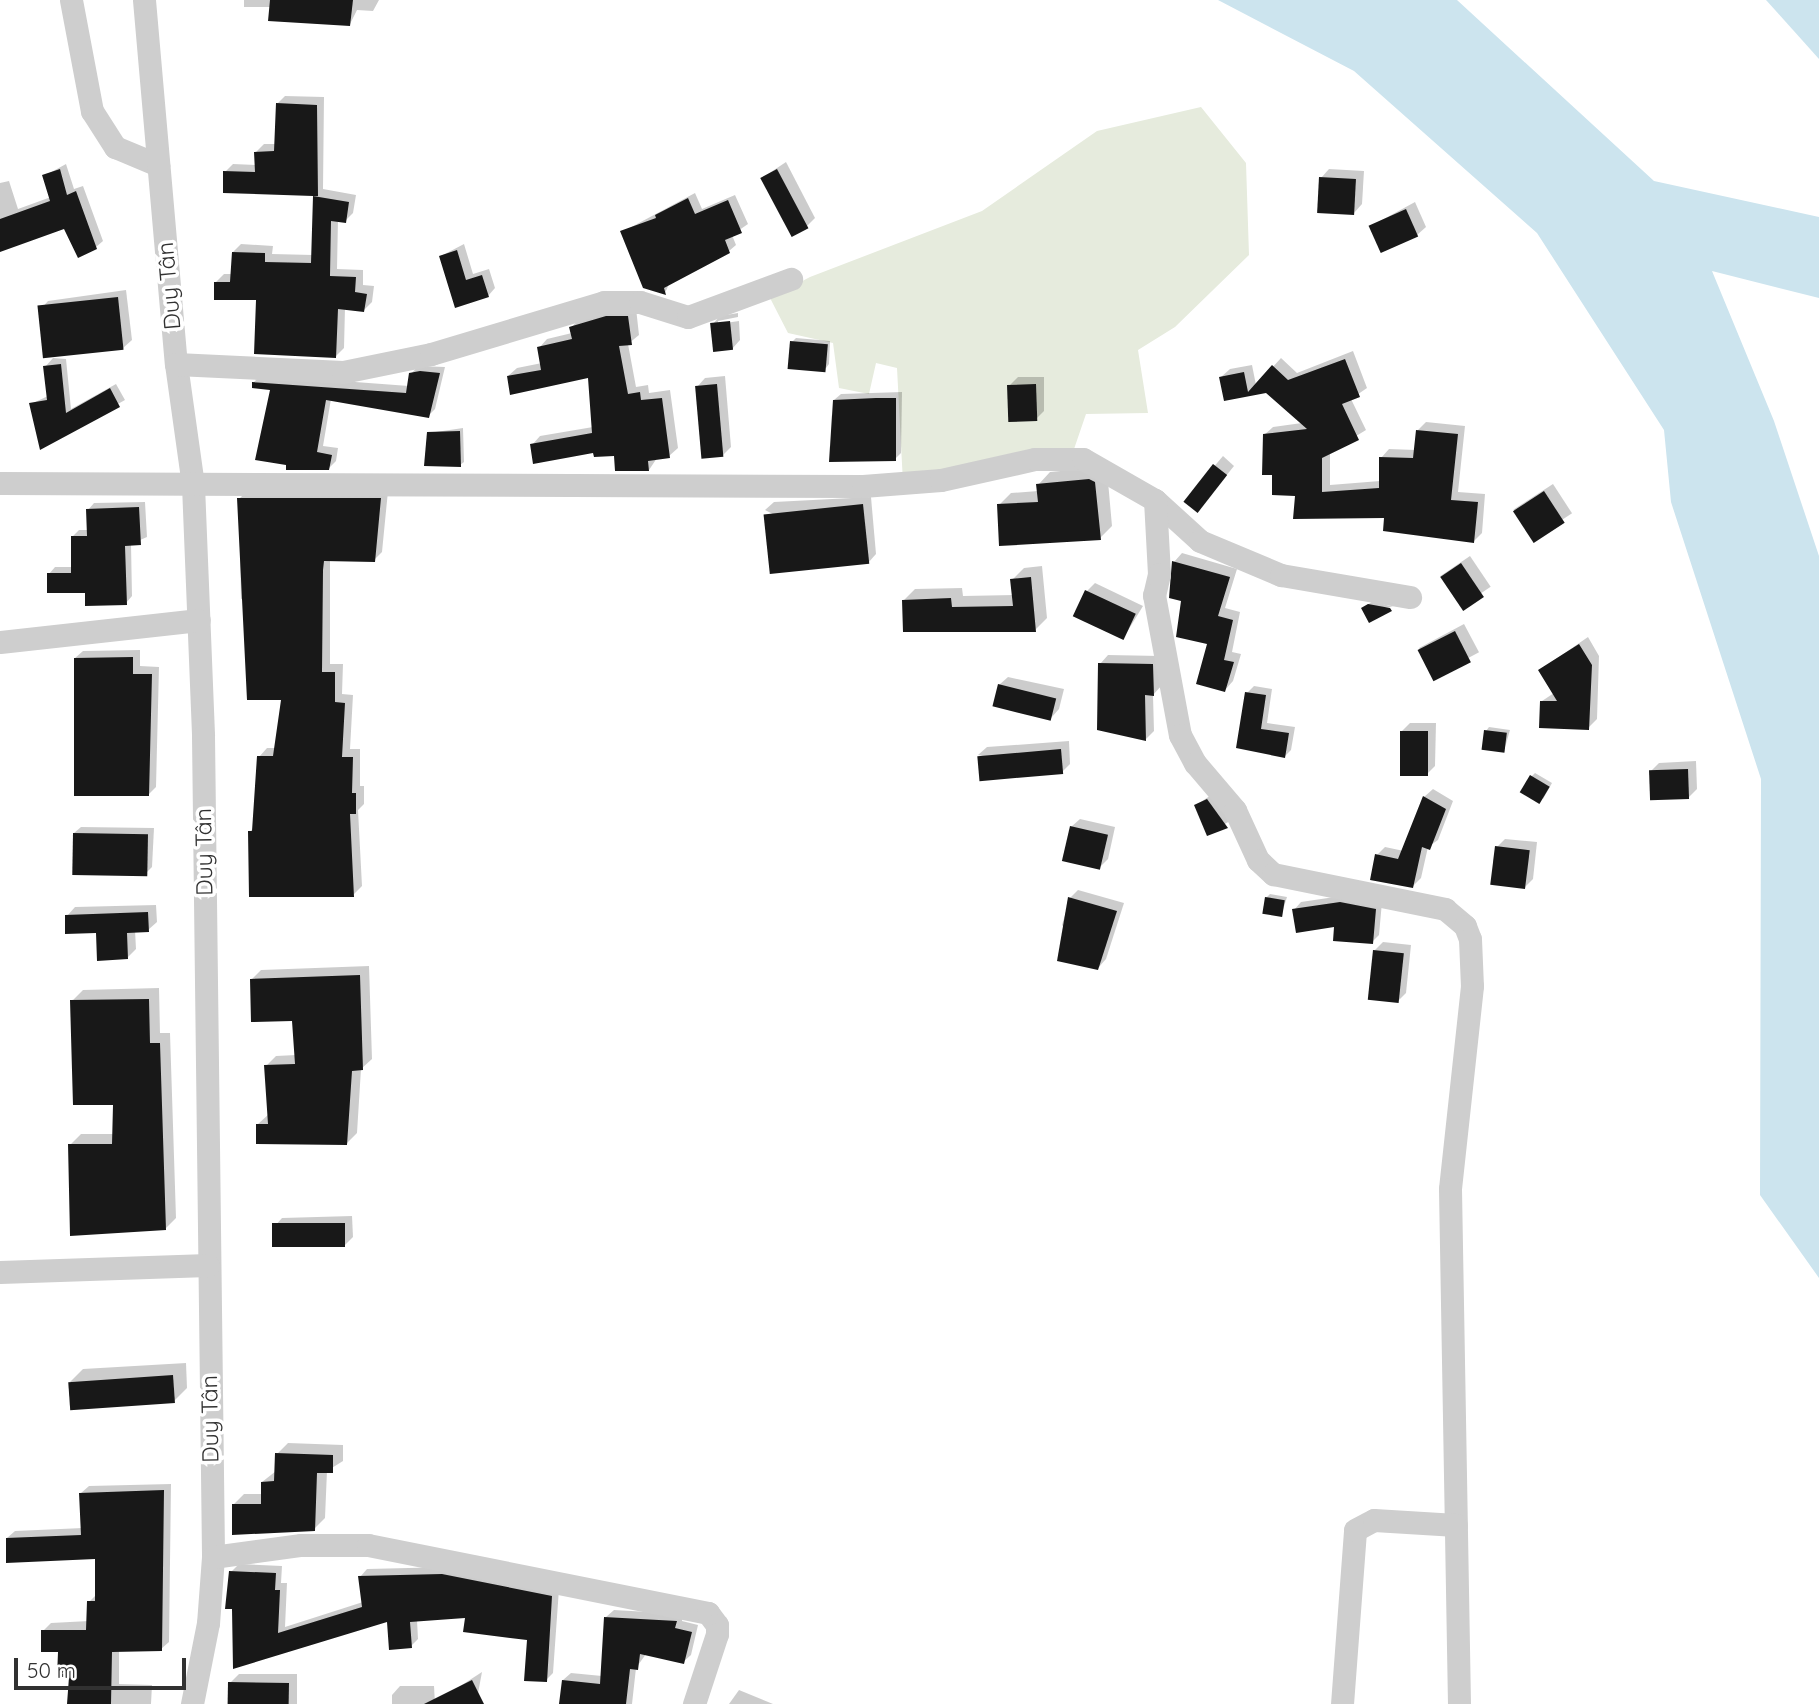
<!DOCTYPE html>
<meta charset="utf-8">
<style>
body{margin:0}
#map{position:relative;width:1819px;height:1704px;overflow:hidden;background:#fff;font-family:Quicksand,sans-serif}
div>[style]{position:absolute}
.green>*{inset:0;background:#e6ebdd}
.water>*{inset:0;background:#cce4ee}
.shadow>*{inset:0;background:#0003;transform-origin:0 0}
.building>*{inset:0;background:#181818;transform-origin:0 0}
.minor>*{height:23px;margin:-11.5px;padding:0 11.5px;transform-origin:11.5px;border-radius:11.5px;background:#cecece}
span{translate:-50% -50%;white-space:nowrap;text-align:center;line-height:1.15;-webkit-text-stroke:7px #fff;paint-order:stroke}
.street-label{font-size:23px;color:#313131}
.scale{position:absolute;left:14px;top:1658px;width:172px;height:32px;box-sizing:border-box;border:4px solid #313131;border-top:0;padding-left:9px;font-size:21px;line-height:24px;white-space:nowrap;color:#313131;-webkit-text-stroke:5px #fff;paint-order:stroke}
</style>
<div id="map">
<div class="green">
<div style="clip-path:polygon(1201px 107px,1246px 163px,1249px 255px,1175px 327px,1138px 350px,1148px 413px,1086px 414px,1073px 452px,903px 483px,897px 368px,876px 363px,869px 394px,839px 388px,833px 343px,788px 333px,770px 298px,810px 277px,982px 211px,1097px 131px)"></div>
</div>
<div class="water">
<div style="clip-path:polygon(1218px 0,1457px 0,1654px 181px,1819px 217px,1819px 298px,1712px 271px,1774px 421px,1819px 556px,1819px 1278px,1760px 1195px,1761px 779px,1671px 502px,1664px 430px,1537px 233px,1354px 71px)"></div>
<div style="clip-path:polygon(1766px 0,1819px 0,1819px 59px)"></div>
</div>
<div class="shadow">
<div style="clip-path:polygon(244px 0,379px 0,373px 11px,357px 10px,350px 24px,271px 7px,244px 7px)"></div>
<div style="clip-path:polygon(285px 96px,324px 97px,323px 189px,356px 195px,353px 213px,345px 221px,338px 220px,337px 269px,363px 270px,363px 285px,374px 286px,372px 302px,364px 310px,345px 308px,344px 348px,336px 356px,258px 298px,216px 282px,224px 274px,232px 274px,233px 252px,241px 244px,273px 246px,272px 254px,313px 255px,315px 194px,225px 172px,233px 164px,256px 165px,256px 152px,264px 144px,276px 144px,277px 104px)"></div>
<div style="clip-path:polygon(786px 162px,815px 218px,807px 226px,762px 178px)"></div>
<div style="clip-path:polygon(66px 164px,74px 189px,83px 186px,103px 241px,96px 247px,64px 227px,0 240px,0 183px,9px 181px,18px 209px,51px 197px,44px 176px)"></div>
<div style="clip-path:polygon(1329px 169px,1364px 171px,1362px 204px,1354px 213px,1321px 178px)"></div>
<div style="clip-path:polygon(695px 193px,702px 209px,735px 195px,748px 224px,732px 235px,736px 245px,729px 251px,670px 282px,665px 293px,622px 232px)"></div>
<div style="clip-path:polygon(1415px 202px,1426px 227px,1417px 235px,1371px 226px)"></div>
<div style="clip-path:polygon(464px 244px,473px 274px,489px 269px,495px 288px,488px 296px,456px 306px,441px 256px)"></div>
<div style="clip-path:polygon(126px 290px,132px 340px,123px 348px,40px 310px,48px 301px)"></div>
<div style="clip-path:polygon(616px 308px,636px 308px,639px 335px,628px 344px,636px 387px,648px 385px,649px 393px,670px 390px,678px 448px,669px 456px,657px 458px,649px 470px,615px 454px,532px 445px,540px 436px,593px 427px,590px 376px,508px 376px,517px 368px,542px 363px,539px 348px,547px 339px,572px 333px,571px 328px,579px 319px)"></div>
<div style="clip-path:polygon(738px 313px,738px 317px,718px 321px,718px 324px,739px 321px,740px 340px,732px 349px,712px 325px,720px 316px)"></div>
<div style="clip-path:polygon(796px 338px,830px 341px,829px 364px,826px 368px,792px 342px)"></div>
<div style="clip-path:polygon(1353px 351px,1367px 388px,1351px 399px,1366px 430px,1330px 452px,1330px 485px,1380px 481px,1381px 458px,1389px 449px,1416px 450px,1418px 430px,1426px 422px,1465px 426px,1458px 492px,1485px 494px,1482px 533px,1474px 541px,1297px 494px,1274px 473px,1264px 435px,1273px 427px,1302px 423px,1267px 391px,1225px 399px,1221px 377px,1230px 369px,1252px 365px,1256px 385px,1281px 358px,1297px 373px)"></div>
<div style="clip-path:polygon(53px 358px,66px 359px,71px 409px,116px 384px,125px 400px,41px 447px,31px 404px,48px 396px,45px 367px)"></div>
<div style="clip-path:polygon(418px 366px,445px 367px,435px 409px,428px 416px,331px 399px,323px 446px,338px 448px,336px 461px,329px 468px,288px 468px,272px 389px,254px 382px,261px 375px,409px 386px,411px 374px)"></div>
<div style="clip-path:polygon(725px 376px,731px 447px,723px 455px,697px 387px,705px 378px)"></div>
<div style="clip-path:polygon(1018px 377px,1044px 377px,1044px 411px,1036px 419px,1009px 386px)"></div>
<div style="clip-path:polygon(902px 392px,901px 453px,895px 459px,834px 400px,841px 394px)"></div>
<div style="clip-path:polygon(463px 428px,464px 462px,460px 465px,429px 433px)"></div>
<div style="clip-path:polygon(1223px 456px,1234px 466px,1205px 502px,1185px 501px)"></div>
<div style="clip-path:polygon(1102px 467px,1107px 470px,1112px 526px,1100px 538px,999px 505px,1011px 493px,1038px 491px,1038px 485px,1050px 472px)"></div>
<div style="left:1553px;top:484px;width:35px;height:47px;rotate:57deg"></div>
<div style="clip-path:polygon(248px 490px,388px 491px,382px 552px,374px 560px,330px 559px,330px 664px,343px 664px,342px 694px,353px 695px,350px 749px,360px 749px,360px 786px,364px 786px,364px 804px,358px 810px,362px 886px,353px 895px,250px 832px,254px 827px,259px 757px,267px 748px,276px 748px,283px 698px,246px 599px,241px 599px,239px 499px)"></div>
<div style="clip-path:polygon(871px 497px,876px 554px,868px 563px,765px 510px,774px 502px)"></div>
<div style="clip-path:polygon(145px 502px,147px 537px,131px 544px,132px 596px,126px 603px,49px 574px,55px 567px,73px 567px,73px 536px,79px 530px,89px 530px,88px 510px,94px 503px)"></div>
<div style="clip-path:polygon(1182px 553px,1237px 569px,1225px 608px,1240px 612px,1232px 652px,1241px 654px,1233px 681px,1225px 690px,1209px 643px,1183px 600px,1171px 596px,1174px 562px)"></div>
<div style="left:1470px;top:556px;width:37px;height:36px;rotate:56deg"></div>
<div style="clip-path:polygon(1042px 566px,1047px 618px,1035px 630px,904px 600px,915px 589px,962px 588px,963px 596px,1014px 595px,1012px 580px,1024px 568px)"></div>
<div style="clip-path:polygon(1095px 583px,1143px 606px,1124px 637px,1087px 591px)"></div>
<div style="clip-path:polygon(1373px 601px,1393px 607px,1363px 608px)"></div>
<div style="left:1464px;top:624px;width:32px;height:51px;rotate:62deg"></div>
<div style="clip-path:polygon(1588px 637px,1599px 656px,1597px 719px,1588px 728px,1542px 701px,1554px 693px,1540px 670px)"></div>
<div style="clip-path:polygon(140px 650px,140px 666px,159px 667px,156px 787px,148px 795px,75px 658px,83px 651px)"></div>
<div style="clip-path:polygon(1108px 655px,1160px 656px,1162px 685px,1153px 695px,1154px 731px,1146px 739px,1100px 664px)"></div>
<div style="clip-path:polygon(1008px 677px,1064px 689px,1059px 709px,1051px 718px,999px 685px)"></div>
<div style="clip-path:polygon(1254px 686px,1272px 689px,1267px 723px,1295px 727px,1291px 750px,1285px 756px,1238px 746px,1247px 693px)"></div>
<div style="clip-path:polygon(1410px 723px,1436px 723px,1435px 766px,1427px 774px,1401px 732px)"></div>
<div style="clip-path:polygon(1489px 727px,1510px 730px,1504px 751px,1486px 731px)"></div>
<div style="clip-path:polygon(1069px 741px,1070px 764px,1062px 772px,978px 755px,987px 747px)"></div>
<div style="clip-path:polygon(1696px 761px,1697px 789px,1688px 798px,1651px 771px,1659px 763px)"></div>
<div style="clip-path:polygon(1535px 773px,1552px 783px,1543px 799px,1531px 777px)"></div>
<div style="clip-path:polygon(1433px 789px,1453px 801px,1438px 840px,1428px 847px,1421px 878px,1413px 886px,1377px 855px,1385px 847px,1404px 851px,1424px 797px)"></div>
<div style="clip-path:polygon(1216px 792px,1235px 818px,1208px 834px,1196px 805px)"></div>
<div style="clip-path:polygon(1080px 819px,1115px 827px,1108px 859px,1100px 867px,1071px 827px)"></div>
<div style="clip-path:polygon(81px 827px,154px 828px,152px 867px,145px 874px,74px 833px)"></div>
<div style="clip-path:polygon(1505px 839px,1537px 842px,1533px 879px,1525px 887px,1497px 847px)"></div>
<div style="clip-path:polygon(1078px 890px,1124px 903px,1106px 959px,1098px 968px,1062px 925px,1070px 898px)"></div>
<div style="clip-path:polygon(1270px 894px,1287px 897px,1281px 916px,1266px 898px)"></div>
<div style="clip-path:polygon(1348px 895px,1382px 902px,1379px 935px,1372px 942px,1294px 910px,1301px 902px)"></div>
<div style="clip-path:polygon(156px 905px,157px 922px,148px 930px,135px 930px,136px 949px,127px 958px,98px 932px,67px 916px,75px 907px)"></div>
<div style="clip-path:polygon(1383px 942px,1411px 945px,1406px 993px,1397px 1002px,1374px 951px)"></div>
<div style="clip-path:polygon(369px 966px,372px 1059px,361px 1069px,357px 1133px,347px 1143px,258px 1124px,269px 1114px,266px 1066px,276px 1056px,296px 1055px,294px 1019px,252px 979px,261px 970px)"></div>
<div style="clip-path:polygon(159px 988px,160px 1033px,170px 1033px,176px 1218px,165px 1229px,70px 1145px,81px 1134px,114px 1134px,114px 1103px,72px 1001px,83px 990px)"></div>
<div style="clip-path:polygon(352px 1216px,353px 1237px,345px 1245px,274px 1227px,282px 1218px)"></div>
<div style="clip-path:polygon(186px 1363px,187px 1388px,174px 1401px,70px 1382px,83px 1369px)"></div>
<div style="clip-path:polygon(288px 1443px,343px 1445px,343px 1461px,327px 1471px,325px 1518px,314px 1529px,233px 1505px,244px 1494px,263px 1494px,262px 1482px,276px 1471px,277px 1454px)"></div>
<div style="clip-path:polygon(171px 1484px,169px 1642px,161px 1649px,119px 1650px,119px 1684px,152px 1685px,151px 1704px,69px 1704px,71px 1675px,59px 1650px,43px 1631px,51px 1623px,89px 1621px,89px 1602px,97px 1594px,97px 1558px,7px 1538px,15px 1531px,83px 1528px,81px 1493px,89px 1486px)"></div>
<div style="clip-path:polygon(239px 1564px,282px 1566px,281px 1583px,287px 1583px,285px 1627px,363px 1602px,360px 1577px,367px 1569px,450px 1567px,559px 1589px,553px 1673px,546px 1680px,529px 1638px,467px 1617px,417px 1620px,418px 1639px,411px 1646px,389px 1619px,235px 1667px,231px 1572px)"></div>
<div style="clip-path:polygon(614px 1610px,683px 1614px,682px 1621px,698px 1625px,691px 1655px,683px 1662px,646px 1654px,636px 1668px,632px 1704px,561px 1704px,563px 1680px,571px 1673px,602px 1676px,606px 1617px)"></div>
<div style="clip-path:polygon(482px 1672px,476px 1704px,453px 1704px,448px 1694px)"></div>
<div style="clip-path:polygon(239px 1674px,297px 1674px,297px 1704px,231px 1704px,230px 1683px)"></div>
<div style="clip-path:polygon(400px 1686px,434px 1686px,435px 1704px,392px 1704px,392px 1695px)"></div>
<div style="clip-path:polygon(739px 1690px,773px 1704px,729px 1704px)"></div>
</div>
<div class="building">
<div style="clip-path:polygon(270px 0,353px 0,350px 26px,268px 21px)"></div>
<div style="clip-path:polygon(276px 103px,317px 105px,318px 196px,313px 196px,349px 202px,346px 223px,331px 221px,330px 276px,356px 277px,355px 292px,367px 294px,364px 312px,338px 309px,336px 358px,254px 354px,256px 300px,214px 300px,214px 282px,230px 282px,232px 252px,265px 253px,265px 262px,311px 263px,313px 196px,223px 193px,223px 171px,255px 172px,254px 152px,274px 151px)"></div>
<div style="clip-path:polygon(60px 169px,67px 195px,76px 191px,97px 249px,78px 258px,64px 229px,0 252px,0 219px,50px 201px,42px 175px)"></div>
<div style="left:777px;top:169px;width:67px;height:19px;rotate:62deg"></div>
<div style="left:1319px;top:177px;width:37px;height:36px;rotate:3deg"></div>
<div style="clip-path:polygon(688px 198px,695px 214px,728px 200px,742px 233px,725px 240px,730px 253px,664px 288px,666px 295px,643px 288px,620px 231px,656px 218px,655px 215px)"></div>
<div style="left:1406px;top:209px;width:30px;height:41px;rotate:66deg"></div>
<div style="clip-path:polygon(457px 250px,466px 280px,482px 275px,489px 297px,455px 308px,439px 256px)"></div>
<div style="left:118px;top:297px;width:53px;height:81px;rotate:84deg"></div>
<div style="clip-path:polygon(606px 316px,628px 316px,632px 345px,619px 346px,628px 394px,640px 392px,641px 400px,662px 398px,670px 458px,648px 461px,649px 471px,615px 471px,614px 456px,594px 457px,593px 453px,533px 464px,530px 444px,592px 433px,588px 378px,510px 395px,507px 376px,541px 370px,537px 347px,572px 339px,569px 327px)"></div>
<div style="left:730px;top:321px;width:29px;height:20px;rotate:84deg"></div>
<div style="left:790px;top:341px;width:38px;height:28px;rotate:5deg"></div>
<div style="clip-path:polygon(1345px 359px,1360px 397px,1342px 404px,1359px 440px,1322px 458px,1322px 492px,1379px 488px,1379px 457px,1413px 458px,1416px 430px,1458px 434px,1451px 500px,1478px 502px,1474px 543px,1383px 531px,1384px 518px,1293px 519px,1295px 496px,1272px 495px,1272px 475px,1262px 475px,1263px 434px,1307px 429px,1266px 393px,1224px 401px,1219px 377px,1244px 372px,1248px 392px,1272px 365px,1288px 380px)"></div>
<div style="clip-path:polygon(61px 364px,66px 413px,110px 388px,120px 407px,40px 450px,29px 403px,47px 400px,43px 366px)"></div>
<div style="clip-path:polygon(420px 371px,440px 373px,429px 418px,326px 400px,317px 452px,332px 455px,329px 470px,286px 470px,286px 465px,255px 460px,270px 390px,252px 388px,252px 382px,406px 393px,409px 373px)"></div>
<div style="left:717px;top:384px;width:73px;height:22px;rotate:85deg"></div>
<div style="left:1036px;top:384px;width:37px;height:29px;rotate:88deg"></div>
<div style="clip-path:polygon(876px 398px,896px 398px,896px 461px,829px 462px,833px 400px)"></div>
<div style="clip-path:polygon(460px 431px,461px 467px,424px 466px,427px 432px)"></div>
<div style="left:1213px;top:464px;width:18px;height:48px;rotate:38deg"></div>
<div style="clip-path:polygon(1089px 479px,1095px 482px,1101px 540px,999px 546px,997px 504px,1038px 502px,1036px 484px)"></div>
<div style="left:1544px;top:491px;width:38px;height:37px;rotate:57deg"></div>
<div style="clip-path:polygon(237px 498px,381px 498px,375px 562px,324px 561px,323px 570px,322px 672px,335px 672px,335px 702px,345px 703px,342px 757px,353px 757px,352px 793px,356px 793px,356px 814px,350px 814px,354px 897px,249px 897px,248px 831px,252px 831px,257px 756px,273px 756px,281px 700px,247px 700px)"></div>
<div style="left:863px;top:504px;width:60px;height:100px;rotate:84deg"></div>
<div style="clip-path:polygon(139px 507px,141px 545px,125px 546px,127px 605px,85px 606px,85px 593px,47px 593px,47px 573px,71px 573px,71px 536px,87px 536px,86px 509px)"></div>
<div style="clip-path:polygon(1172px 561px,1230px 577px,1218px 616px,1233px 620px,1224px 660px,1234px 662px,1225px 692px,1196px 684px,1207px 644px,1176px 637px,1181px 601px,1169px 598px)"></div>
<div style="left:1461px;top:563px;width:41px;height:25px;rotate:56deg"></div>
<div style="clip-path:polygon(1031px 577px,1036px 632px,903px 632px,902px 600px,951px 598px,952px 607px,1013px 606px,1010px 579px)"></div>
<div style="left:1085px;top:590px;width:56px;height:29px;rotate:25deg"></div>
<div style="clip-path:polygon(1368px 604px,1390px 608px,1392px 611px,1369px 623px,1361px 608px)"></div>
<div style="left:1455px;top:631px;width:35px;height:42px;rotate:63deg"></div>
<div style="clip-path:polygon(1579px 644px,1592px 665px,1589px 730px,1539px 728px,1540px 701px,1557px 701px,1538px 670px)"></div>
<div style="clip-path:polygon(133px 657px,133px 674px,152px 674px,149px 796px,74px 796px,74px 658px)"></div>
<div style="clip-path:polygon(1098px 663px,1153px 664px,1154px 696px,1145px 695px,1146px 741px,1097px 730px)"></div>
<div style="left:998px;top:684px;width:60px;height:23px;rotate:14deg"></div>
<div style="clip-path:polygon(1245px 692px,1266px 695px,1261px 729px,1289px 733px,1285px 758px,1236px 748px)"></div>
<div style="left:1484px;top:730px;width:23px;height:20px;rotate:7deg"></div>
<div style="left:1400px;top:731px;width:28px;height:45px"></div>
<div style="left:1061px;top:749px;width:25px;height:84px;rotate:85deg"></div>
<div style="left:1688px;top:769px;width:30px;height:39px;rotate:88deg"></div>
<div style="left:1530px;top:775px;width:23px;height:20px;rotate:31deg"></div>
<div style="clip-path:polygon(1423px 796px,1446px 809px,1430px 850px,1422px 847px,1413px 888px,1370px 880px,1375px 854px,1398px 859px)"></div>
<div style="clip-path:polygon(1207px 799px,1228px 828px,1207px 836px,1194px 805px)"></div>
<div style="left:1070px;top:826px;width:39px;height:36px;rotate:13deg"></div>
<div style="left:73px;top:833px;width:75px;height:42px;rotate:1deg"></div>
<div style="left:1495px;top:846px;width:35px;height:39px;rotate:7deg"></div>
<div style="clip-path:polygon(1068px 897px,1117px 911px,1098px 970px,1057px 961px)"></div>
<div style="left:1265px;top:897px;width:20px;height:17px;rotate:9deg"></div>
<div style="clip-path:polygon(1340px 902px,1376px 909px,1373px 944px,1333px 941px,1334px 927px,1296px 933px,1292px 909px)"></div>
<div style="clip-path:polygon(148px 912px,149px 932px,127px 933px,128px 959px,97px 961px,96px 933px,65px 934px,65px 915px)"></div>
<div style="left:1373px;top:950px;width:31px;height:50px;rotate:6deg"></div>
<div style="clip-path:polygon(360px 975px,363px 1070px,352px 1071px,347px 1145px,256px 1144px,256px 1124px,268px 1124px,264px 1065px,295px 1064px,292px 1021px,251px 1022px,250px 979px)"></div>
<div style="clip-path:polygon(149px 999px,150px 1043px,160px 1043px,166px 1230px,70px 1236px,68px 1144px,112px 1144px,113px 1105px,73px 1105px,70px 1000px)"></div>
<div style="left:345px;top:1223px;width:24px;height:73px;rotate:90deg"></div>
<div style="left:173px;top:1375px;width:28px;height:105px;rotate:86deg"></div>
<div style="clip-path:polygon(275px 1453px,333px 1455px,333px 1473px,317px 1473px,315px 1531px,232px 1535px,232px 1504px,261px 1504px,261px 1482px,274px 1481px)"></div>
<div style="clip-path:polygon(164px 1490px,162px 1651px,112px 1652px,111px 1704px,67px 1704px,69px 1677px,57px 1677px,58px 1652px,41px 1652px,41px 1630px,86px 1630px,87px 1601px,95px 1601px,95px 1559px,6px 1563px,6px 1538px,81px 1535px,79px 1493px)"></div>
<div style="clip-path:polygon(229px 1571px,276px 1573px,275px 1590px,280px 1590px,278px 1633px,362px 1607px,358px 1576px,442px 1574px,552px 1596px,547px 1682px,524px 1681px,527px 1640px,463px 1632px,465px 1618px,410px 1622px,412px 1648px,389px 1650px,387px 1622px,233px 1669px,232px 1609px,225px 1609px)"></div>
<div style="clip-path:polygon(604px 1617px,677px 1621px,675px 1628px,692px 1632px,684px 1664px,640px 1654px,638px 1670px,630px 1669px,626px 1704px,559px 1704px,562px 1680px,600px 1684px)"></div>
<div style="clip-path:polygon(472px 1680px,484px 1704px,424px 1704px)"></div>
<div style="left:228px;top:1682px;width:61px;height:22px;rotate:1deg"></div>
</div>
<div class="minor">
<div style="left:71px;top:0;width:113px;rotate:79.3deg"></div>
<div style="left:92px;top:111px;width:43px;rotate:57.4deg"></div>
<div style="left:115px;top:147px;width:47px;rotate:22.7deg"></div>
<div style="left:144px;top:0;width:365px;rotate:85deg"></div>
<div style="left:176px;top:364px;width:122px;rotate:82deg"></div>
<div style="left:193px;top:485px;width:251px;rotate:87.7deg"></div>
<div style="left:203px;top:736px;width:821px;rotate:89.3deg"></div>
<div style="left:213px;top:1557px;width:66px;rotate:94.3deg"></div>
<div style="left:208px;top:1623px;width:83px;rotate:101.2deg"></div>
<div style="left:176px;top:364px;width:167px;rotate:2.7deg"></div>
<div style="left:343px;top:372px;width:90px;rotate:-11.6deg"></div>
<div style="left:431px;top:354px;width:181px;rotate:-16.7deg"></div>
<div style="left:604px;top:302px;width:36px"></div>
<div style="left:640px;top:302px;width:50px;rotate:17.4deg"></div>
<div style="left:688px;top:317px;width:110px;rotate:-20.3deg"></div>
<div style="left:0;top:483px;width:863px;rotate:0.2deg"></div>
<div style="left:863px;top:486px;width:78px;rotate:-4.4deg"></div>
<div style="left:941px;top:480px;width:96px;rotate:-12.6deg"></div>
<div style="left:1035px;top:459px;width:48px"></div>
<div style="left:1083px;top:459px;width:83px;rotate:29.7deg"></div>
<div style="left:1155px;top:500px;width:61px;rotate:42.3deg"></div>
<div style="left:1200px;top:541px;width:88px;rotate:22.8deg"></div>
<div style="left:1281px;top:575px;width:131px;rotate:9.7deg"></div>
<div style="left:1155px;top:500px;width:74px;rotate:86.9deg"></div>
<div style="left:1159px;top:574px;width:22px;rotate:103deg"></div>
<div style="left:1154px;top:595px;width:142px;rotate:79.5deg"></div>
<div style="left:1180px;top:735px;width:32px;rotate:62deg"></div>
<div style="left:1195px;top:763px;width:62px;rotate:49.6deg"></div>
<div style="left:1235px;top:810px;width:55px;rotate:65.3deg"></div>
<div style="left:1258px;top:860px;width:21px;rotate:43deg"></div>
<div style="left:1273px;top:874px;width:176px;rotate:11.5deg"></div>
<div style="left:1445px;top:909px;width:26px;rotate:40deg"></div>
<div style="left:1465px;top:926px;width:14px;rotate:69deg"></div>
<div style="left:1470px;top:939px;width:47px;rotate:87.6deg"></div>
<div style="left:1472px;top:986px;width:204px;rotate:96.2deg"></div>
<div style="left:1450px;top:1189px;width:515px;rotate:89deg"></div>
<div style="left:0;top:642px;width:200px;rotate:-6.3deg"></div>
<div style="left:0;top:1272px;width:208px;rotate:-1.9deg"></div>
<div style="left:213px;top:1557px;width:89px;rotate:-7.8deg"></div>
<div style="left:301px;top:1545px;width:67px"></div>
<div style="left:368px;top:1545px;width:347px;rotate:11.3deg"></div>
<div style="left:708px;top:1613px;width:15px;rotate:53deg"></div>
<div style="left:717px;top:1625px;width:9px;rotate:90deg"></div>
<div style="left:717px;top:1634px;width:74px;rotate:108.2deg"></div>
<div style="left:1342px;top:1704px;width:174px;rotate:-85.7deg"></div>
<div style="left:1355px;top:1530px;width:21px;rotate:-28deg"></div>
<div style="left:1374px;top:1520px;width:82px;rotate:3.5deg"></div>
</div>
<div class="street-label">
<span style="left:169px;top:286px;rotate:-95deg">Duy Tân</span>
<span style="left:204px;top:852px;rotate:-91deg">Duy Tân</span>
<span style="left:210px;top:1419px;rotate:-91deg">Duy Tân</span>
</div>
<div class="scale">50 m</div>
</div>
